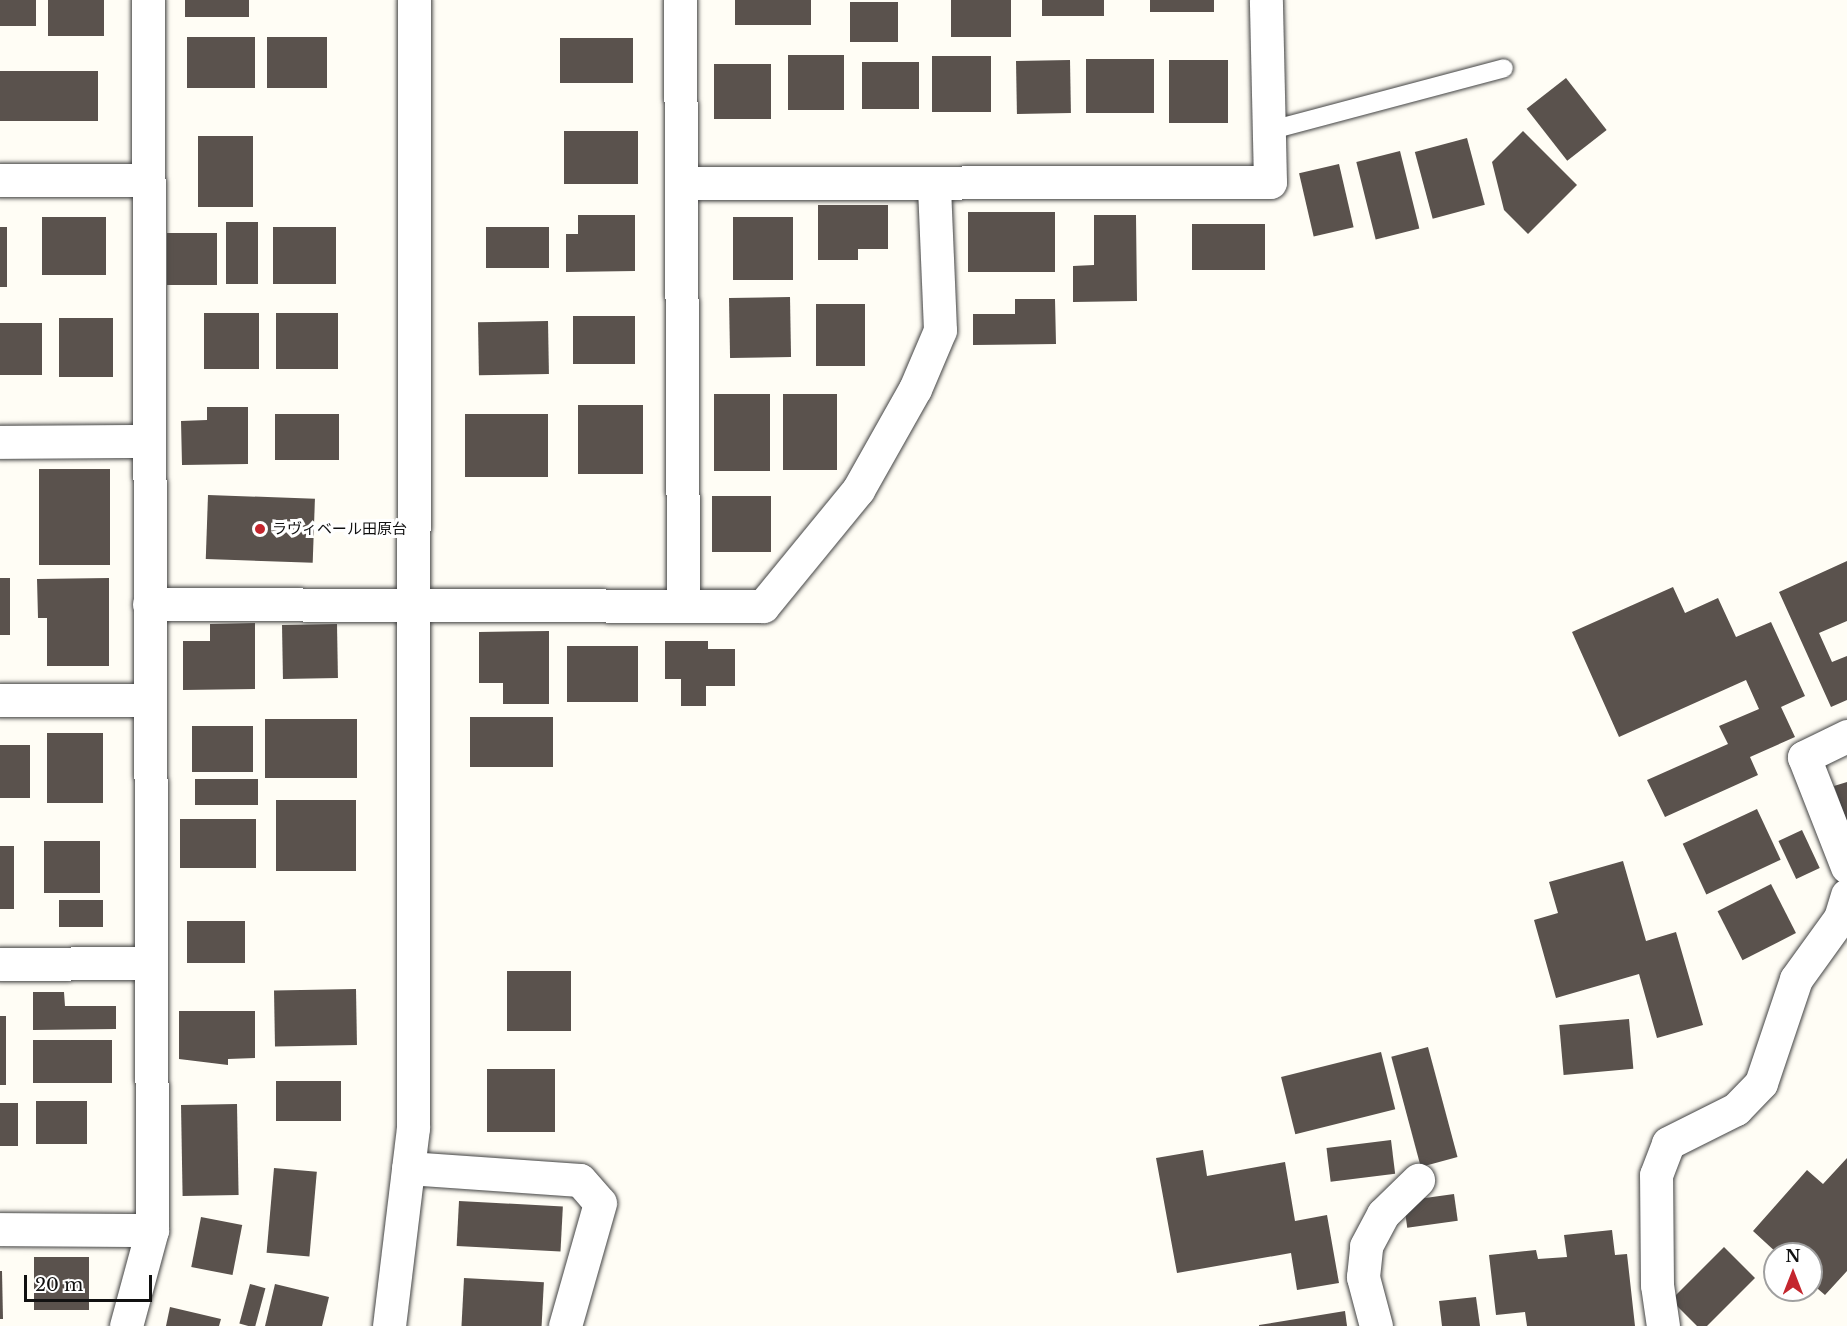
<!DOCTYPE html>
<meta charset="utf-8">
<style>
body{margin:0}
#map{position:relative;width:1847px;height:1326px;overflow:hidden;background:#fffdf5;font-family:"Libre Baskerville","Noto Sans JP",serif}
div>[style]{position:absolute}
.building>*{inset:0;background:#5a524d;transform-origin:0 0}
.roads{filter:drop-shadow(0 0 2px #444) drop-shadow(0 0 2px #444)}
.lane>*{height:18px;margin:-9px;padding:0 9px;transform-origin:9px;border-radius:9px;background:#fff}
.street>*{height:33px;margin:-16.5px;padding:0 16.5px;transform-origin:16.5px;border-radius:16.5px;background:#fff}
.dots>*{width:16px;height:16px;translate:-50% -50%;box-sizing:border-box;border:3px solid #fff;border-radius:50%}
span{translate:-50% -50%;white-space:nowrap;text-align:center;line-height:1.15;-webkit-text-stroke:6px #fff;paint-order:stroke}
.poi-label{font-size:15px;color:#111}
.left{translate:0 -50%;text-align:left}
.north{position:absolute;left:1763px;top:1242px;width:60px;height:60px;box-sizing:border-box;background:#fff;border:2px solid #a0a0a0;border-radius:50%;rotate:0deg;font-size:16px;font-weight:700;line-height:24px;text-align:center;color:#111}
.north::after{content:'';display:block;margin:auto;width:21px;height:27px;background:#c4262e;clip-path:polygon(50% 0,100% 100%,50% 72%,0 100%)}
.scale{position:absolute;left:24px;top:1275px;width:128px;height:27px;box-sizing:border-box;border:3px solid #111;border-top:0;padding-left:8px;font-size:18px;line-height:21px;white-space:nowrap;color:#111;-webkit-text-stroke:4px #fff;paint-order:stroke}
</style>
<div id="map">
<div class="building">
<div style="left:0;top:0;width:36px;height:26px"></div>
<div style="left:48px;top:0;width:56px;height:36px"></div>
<div style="left:185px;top:0;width:64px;height:17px"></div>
<div style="left:735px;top:0;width:76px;height:25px"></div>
<div style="left:951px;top:0;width:60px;height:37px"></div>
<div style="left:1042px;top:0;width:62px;height:16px"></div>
<div style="left:1150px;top:0;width:64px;height:12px"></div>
<div style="left:850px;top:2px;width:48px;height:40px"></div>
<div style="left:187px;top:37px;width:68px;height:51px"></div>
<div style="left:267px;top:37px;width:60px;height:51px"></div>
<div style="left:633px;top:38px;width:45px;height:73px;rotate:90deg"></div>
<div style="left:788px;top:55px;width:56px;height:55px"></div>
<div style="left:932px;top:56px;width:59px;height:56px"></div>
<div style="left:1154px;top:59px;width:54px;height:68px;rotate:90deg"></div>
<div style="left:1070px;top:60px;width:53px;height:54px;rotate:89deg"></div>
<div style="left:1169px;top:60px;width:59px;height:63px"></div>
<div style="left:862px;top:62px;width:57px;height:47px"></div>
<div style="left:714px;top:64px;width:57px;height:55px"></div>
<div style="left:0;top:71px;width:98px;height:50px"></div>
<div style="left:1566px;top:78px;width:66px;height:50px;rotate:52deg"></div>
<div style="left:564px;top:131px;width:74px;height:53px"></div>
<div style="clip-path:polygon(1523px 131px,1577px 185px,1528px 234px,1504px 210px,1492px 162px)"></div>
<div style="left:198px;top:136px;width:55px;height:71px"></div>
<div style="left:1467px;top:138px;width:69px;height:54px;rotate:75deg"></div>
<div style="left:1400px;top:151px;width:80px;height:45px;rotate:76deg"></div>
<div style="left:1339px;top:164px;width:65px;height:41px;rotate:77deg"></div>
<div style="clip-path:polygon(818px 205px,888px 205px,888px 249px,858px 249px,858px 260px,818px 260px)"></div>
<div style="left:968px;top:212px;width:87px;height:60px"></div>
<div style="clip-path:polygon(578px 215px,635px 215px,635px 271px,566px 272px,566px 234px,578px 234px)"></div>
<div style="clip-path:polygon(1094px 215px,1136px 215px,1137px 301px,1073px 302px,1073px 266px,1094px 265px)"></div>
<div style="left:42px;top:217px;width:64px;height:58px"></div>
<div style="left:733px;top:217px;width:60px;height:63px"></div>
<div style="left:226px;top:222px;width:32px;height:62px"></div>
<div style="left:1265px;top:224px;width:46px;height:73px;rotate:90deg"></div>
<div style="left:0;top:227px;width:7px;height:60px"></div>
<div style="left:273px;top:227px;width:63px;height:57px"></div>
<div style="left:486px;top:227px;width:63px;height:41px"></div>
<div style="left:167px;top:233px;width:50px;height:52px"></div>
<div style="left:790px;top:297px;width:60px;height:61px;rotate:89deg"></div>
<div style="clip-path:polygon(1015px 299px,1055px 299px,1056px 344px,973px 345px,973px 314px,1015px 314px)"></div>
<div style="left:816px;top:304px;width:49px;height:62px"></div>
<div style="left:204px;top:313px;width:55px;height:56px"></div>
<div style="left:276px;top:313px;width:62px;height:56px"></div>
<div style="left:573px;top:316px;width:62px;height:48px"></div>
<div style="left:59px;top:318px;width:54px;height:59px"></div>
<div style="left:548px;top:321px;width:53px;height:70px;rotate:89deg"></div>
<div style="left:0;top:323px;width:42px;height:52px"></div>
<div style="left:714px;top:394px;width:56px;height:77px"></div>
<div style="left:783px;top:394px;width:54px;height:76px"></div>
<div style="left:578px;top:405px;width:65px;height:69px"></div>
<div style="clip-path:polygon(207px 407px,248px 407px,248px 464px,182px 465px,181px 421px,207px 420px)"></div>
<div style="left:275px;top:414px;width:64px;height:46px"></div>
<div style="left:465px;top:414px;width:83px;height:63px"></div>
<div style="left:39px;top:469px;width:71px;height:96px"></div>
<div style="left:208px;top:495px;width:107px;height:64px;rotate:2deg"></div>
<div style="left:712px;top:496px;width:59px;height:56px"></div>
<div style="clip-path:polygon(1847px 561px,1847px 621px,1819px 633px,1832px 662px,1847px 656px,1847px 700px,1831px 707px,1779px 592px)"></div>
<div style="left:0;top:578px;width:10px;height:57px"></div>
<div style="clip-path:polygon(109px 578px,109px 666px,47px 666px,47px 618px,38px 618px,37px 579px)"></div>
<div style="clip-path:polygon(1673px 587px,1685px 613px,1718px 598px,1736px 637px,1771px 622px,1805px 696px,1781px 707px,1795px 737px,1750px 757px,1758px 775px,1665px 817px,1647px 780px,1728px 744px,1719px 726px,1759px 709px,1746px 680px,1619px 737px,1572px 632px)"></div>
<div style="clip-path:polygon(255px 623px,255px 689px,183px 690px,183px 641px,210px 641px,210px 624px)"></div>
<div style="left:337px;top:624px;width:54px;height:55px;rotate:89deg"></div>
<div style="clip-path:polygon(549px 631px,549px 704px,503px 704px,503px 683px,479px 683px,479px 632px)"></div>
<div style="clip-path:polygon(665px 641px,708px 641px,708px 649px,735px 649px,735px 686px,706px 686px,706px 706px,681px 706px,681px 679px,665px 679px)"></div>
<div style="left:567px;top:646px;width:71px;height:56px"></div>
<div style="left:553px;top:717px;width:50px;height:83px;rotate:90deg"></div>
<div style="left:265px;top:719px;width:92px;height:59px"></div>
<div style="left:253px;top:726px;width:46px;height:61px;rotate:90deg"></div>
<div style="left:47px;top:733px;width:56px;height:70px"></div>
<div style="left:0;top:745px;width:30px;height:53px"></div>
<div style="left:195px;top:779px;width:63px;height:26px"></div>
<div style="clip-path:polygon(1847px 782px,1847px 822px,1834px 786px)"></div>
<div style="left:356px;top:800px;width:71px;height:80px;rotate:90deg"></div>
<div style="left:1757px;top:809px;width:56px;height:82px;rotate:65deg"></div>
<div style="left:180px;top:819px;width:76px;height:49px"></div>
<div style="left:1802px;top:830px;width:42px;height:26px;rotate:65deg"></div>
<div style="left:44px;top:841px;width:56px;height:52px"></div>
<div style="left:0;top:846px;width:14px;height:63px"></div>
<div style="clip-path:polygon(1623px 861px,1646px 941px,1676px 932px,1703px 1025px,1657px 1038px,1639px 974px,1556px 998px,1534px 920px,1558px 913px,1549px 882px)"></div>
<div style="left:1771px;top:884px;width:55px;height:60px;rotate:63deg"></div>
<div style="left:103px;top:900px;width:27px;height:44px;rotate:90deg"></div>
<div style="left:245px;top:921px;width:42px;height:58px;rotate:90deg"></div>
<div style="left:507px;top:971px;width:64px;height:60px"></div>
<div style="left:356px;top:989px;width:56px;height:82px;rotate:89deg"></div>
<div style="clip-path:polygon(33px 992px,64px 992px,65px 1006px,116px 1006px,116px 1029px,33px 1030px)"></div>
<div style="clip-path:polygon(179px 1011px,255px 1011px,255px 1058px,228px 1059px,228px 1065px,179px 1059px)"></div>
<div style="left:0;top:1016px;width:6px;height:69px"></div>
<div style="left:1629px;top:1019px;width:50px;height:70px;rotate:85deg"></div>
<div style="left:33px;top:1040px;width:79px;height:43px"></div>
<div style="left:1428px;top:1047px;width:114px;height:38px;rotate:75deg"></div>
<div style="left:1381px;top:1052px;width:59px;height:103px;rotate:76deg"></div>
<div style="left:487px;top:1069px;width:68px;height:63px"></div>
<div style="left:276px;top:1081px;width:65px;height:40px"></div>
<div style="left:36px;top:1101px;width:51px;height:43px"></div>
<div style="left:0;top:1103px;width:18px;height:43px"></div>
<div style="left:237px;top:1104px;width:91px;height:56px;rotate:89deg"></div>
<div style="left:1391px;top:1140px;width:34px;height:65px;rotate:83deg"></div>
<div style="clip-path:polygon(1203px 1150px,1207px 1176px,1285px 1162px,1295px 1221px,1327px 1215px,1339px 1283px,1297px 1290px,1291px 1253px,1177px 1273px,1156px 1158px)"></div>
<div style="clip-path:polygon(1847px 1158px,1847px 1271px,1825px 1295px,1811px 1283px,1811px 1254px,1778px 1254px,1753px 1231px,1807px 1170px,1823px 1184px)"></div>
<div style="left:274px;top:1168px;width:43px;height:85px;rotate:5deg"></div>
<div style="left:1454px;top:1194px;width:27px;height:51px;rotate:82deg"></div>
<div style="left:459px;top:1201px;width:104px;height:45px;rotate:3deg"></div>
<div style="left:201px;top:1217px;width:42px;height:51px;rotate:11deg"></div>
<div style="clip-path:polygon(1612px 1230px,1615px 1255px,1627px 1254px,1635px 1326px,1527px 1326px,1525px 1312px,1496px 1315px,1489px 1255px,1536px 1250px,1538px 1259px,1567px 1257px,1564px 1235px)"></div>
<div style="clip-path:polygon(1724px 1247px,1755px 1278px,1707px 1326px,1697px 1326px,1671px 1300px)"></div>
<div style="left:89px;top:1257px;width:53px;height:55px;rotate:90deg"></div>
<div style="clip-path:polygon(0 1271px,2px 1271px,3px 1319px,0 1319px)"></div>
<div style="left:464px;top:1278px;width:80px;height:48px;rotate:3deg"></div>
<div style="left:250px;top:1284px;width:16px;height:41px;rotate:15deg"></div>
<div style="clip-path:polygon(275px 1284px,329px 1297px,322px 1326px,265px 1326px)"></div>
<div style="clip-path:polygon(1476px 1297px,1480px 1326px,1442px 1326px,1439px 1301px)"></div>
<div style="clip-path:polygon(170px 1307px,221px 1319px,219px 1326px,166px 1326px)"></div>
<div style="clip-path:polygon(1345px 1311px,1347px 1326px,1259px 1326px,1259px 1325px)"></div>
</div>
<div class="roads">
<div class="lane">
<div style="left:1268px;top:131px;width:244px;rotate:-14.9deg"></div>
</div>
<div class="street">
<div style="left:680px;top:0;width:603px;rotate:89.71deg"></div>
<div style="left:0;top:180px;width:148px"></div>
<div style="left:682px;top:183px;width:588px;rotate:-0.1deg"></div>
<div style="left:1270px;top:182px;width:182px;rotate:-91.3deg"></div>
<div style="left:0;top:442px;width:149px;rotate:-0.4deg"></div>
<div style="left:149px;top:604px;width:614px;rotate:0.19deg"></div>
<div style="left:763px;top:606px;width:150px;rotate:-50.7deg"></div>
<div style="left:858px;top:490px;width:116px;rotate:-60.6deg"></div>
<div style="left:915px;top:389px;width:64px;rotate:-67deg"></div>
<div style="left:940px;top:330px;width:144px;rotate:-92.4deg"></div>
<div style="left:0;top:700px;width:149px"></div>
<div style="left:1847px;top:736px;width:48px;rotate:154deg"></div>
<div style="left:1804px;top:757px;width:118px;rotate:68.6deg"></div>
<div style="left:0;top:964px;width:150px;rotate:-0.4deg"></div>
<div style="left:408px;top:1168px;width:172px;rotate:4deg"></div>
<div style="left:580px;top:1180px;width:30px;rotate:49deg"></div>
<div style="left:600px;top:1203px;width:128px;rotate:105.9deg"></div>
<div style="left:0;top:1229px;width:152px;rotate:0.4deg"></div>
<div style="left:126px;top:1326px;width:99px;rotate:-74.8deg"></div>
<div style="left:152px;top:1230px;width:1230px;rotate:-90.19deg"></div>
<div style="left:389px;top:1326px;width:199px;rotate:-83.1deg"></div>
<div style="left:413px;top:1128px;width:1128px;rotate:-89.95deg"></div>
<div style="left:1376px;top:1326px;width:51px;rotate:-104.9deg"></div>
<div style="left:1363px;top:1277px;width:31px;rotate:-84deg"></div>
<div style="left:1366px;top:1246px;width:36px;rotate:-62deg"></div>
<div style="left:1383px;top:1214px;width:49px;rotate:-44.2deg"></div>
<div style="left:1663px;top:1326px;width:41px;rotate:-98.3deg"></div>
<div style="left:1657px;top:1285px;width:110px;rotate:-90.5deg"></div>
<div style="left:1656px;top:1175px;width:34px;rotate:-69deg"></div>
<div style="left:1668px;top:1143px;width:76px;rotate:-26.6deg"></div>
<div style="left:1736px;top:1109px;width:36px;rotate:-46deg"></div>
<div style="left:1761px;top:1083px;width:110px;rotate:-71.4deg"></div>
<div style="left:1796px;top:979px;width:75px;rotate:-54.2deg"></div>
<div style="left:1840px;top:918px;width:24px;rotate:-73deg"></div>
</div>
</div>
<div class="dots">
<div style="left:260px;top:529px;background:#c4262e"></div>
</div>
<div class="poi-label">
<span class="left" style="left:272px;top:529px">ラヴィベール田原台</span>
</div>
<div class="north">N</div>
<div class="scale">20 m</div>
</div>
